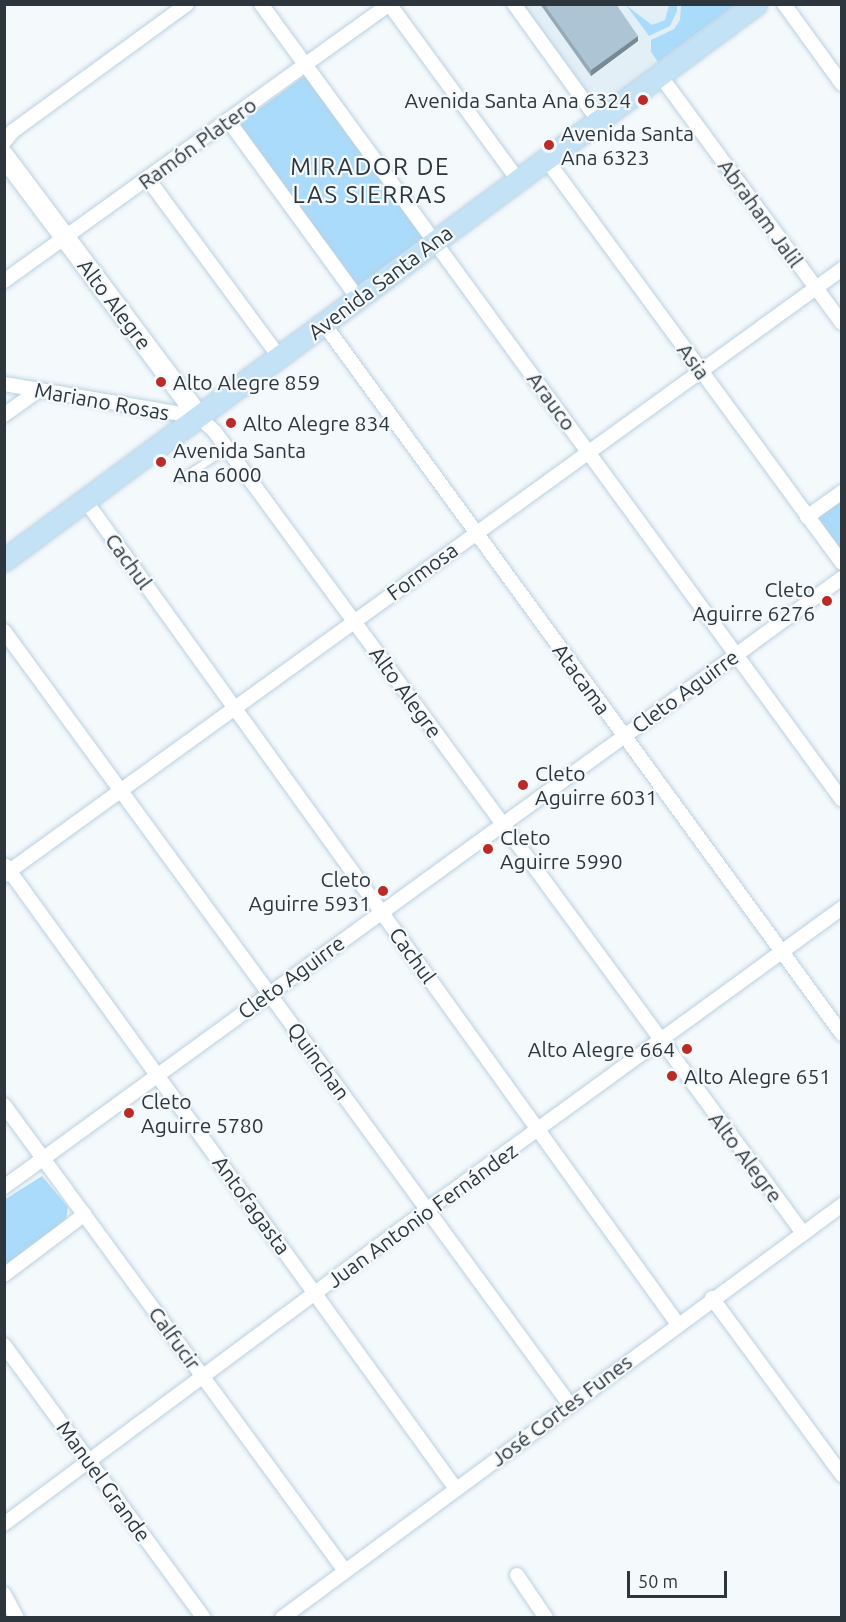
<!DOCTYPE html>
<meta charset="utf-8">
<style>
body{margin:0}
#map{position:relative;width:846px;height:1622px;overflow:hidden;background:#f4f9fc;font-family:Ubuntu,sans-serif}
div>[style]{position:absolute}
.built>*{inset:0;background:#e2eff7}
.green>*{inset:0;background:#abdbfa;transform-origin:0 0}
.roads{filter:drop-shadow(0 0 2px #bad1e1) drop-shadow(0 0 2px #bad1e1)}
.service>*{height:7px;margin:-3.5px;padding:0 3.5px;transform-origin:3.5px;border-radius:3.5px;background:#fff}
.minor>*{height:14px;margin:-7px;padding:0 7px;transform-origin:7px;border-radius:7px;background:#fff}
.secondary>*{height:20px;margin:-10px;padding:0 10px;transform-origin:10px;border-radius:10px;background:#fff}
.primary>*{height:21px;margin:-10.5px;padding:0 10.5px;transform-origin:10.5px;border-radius:10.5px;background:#c4e2f6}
.wall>*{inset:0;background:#95a9b6}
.shaded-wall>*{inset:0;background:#798994}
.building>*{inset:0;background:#adc4d4}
.dots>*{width:16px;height:16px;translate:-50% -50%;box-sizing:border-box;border:3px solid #f4f9fc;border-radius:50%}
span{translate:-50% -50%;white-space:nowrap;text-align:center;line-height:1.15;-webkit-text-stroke:4.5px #f4f9fc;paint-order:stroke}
.poi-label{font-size:21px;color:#2d363c}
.right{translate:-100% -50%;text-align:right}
.left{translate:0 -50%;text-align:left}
.street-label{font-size:21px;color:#2d363c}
.quarter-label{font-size:24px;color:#2d363c;letter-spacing:1.5px}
.frame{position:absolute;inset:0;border:6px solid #2d363c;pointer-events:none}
.scale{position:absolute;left:627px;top:1571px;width:100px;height:27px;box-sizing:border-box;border:3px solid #2d363c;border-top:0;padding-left:8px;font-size:18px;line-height:21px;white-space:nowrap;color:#2d363c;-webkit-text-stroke:4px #f4f9fc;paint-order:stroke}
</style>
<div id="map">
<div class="built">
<div style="clip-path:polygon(518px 5px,739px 5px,595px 110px)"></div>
</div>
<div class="green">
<div style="clip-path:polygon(626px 5px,652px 25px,665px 20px,669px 5px,677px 5px,677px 11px,670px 26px,649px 36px)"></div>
<div style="clip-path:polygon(681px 5px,735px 5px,658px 62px,651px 52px,651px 40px,674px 29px,680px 20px)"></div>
<div style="left:307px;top:74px;width:201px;height:87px;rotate:54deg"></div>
<div style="clip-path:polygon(841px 500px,841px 552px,818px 517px)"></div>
<div style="clip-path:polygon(42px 1176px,68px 1207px,66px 1220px,5px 1265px,4px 1200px)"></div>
</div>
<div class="roads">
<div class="service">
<div style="left:182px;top:477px;width:54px;rotate:-32.2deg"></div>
</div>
<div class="minor">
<div style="left:261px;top:4px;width:985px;rotate:53.87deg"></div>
<div style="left:514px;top:4px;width:143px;rotate:54.1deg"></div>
<div style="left:784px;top:4px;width:99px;rotate:54.1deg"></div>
<div style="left:390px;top:5px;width:217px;rotate:53.8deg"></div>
<div style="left:659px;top:74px;width:309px;rotate:53.7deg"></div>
<div style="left:228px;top:120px;width:220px;rotate:53.9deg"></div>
<div style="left:4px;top:142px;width:14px;rotate:-51deg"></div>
<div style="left:13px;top:131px;width:215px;rotate:-36.1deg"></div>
<div style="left:546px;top:159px;width:501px;rotate:53.77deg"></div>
<div style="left:148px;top:179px;width:222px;rotate:53.6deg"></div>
<div style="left:4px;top:281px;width:475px;rotate:-35.7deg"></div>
<div style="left:324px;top:324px;width:879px;rotate:53.89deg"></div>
<div style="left:4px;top:384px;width:198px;rotate:9.6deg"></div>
<div style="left:199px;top:417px;width:22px;rotate:43deg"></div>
<div style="left:215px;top:432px;width:994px;rotate:53.72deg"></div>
<div style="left:4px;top:415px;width:43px;rotate:-35.5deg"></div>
<div style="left:85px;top:500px;width:1014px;rotate:54.27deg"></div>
<div style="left:807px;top:517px;width:43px;rotate:-35.5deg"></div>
<div style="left:4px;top:631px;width:959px;rotate:53.82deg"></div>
<div style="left:6px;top:866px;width:769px;rotate:54.16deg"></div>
<div style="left:4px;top:875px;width:1034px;rotate:-35.87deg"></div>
<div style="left:4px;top:1105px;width:577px;rotate:53.8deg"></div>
<div style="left:4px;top:1187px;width:1036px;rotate:-36.01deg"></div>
<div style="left:4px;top:1275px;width:101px;rotate:-37deg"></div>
<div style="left:712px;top:1298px;width:220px;rotate:53.7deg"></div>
<div style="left:4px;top:1345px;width:338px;rotate:53.8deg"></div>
<div style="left:4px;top:1524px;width:528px;rotate:-36.61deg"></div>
<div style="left:428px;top:1209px;width:512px;rotate:-36.02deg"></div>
<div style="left:517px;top:1575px;width:52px;rotate:56deg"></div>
<div style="left:4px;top:1594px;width:27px;rotate:62deg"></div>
<div style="left:282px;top:1618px;width:696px;rotate:-36.41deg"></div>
</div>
<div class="secondary">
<div style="left:4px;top:156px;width:326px;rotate:53.2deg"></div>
</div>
<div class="primary">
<div style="left:4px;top:560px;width:935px;rotate:-36.48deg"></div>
</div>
</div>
<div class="wall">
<div style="clip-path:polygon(540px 4px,616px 4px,638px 41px,591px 76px)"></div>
</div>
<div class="shaded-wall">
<div style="clip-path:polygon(638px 36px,638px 41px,591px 76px,591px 70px)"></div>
</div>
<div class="building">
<div style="clip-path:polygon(544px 4px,616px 4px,638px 36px,591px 70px)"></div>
</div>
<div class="dots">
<div style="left:643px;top:100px;background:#ba2b28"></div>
<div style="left:549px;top:145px;background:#ba2b28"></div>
<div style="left:161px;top:382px;background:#ba2b28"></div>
<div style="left:231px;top:423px;background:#ba2b28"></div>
<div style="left:161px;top:462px;background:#ba2b28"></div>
<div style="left:827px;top:601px;background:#ba2b28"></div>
<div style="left:523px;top:785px;background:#ba2b28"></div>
<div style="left:488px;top:849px;background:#ba2b28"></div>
<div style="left:383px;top:891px;background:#ba2b28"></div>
<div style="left:687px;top:1049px;background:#ba2b28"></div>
<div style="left:672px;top:1076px;background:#ba2b28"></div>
<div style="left:129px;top:1113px;background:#ba2b28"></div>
</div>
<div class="poi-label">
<span class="right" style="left:631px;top:100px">Avenida Santa Ana 6324</span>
<span class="left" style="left:561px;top:145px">Avenida Santa<br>Ana 6323</span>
<span class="left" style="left:173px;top:382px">Alto Alegre 859</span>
<span class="left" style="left:243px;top:423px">Alto Alegre 834</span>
<span class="left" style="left:173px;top:462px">Avenida Santa<br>Ana 6000</span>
<span class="right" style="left:815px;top:601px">Cleto<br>Aguirre 6276</span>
<span class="left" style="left:535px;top:785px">Cleto<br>Aguirre 6031</span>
<span class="left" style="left:500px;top:849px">Cleto<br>Aguirre 5990</span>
<span class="right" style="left:371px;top:891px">Cleto<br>Aguirre 5931</span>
<span class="right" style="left:675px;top:1049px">Alto Alegre 664</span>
<span class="left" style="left:684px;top:1076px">Alto Alegre 651</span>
<span class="left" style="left:141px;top:1113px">Cleto<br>Aguirre 5780</span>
</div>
<div class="street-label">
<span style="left:197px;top:143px;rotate:-36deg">Ramón Platero</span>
<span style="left:761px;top:213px;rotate:54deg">Abraham Jalil</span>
<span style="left:380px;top:282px;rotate:-37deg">Avenida Santa Ana</span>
<span style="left:115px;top:304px;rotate:53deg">Alto Alegre</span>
<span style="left:694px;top:361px;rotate:54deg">Asia</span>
<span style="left:102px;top:401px;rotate:10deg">Mariano Rosas</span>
<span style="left:552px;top:401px;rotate:54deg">Arauco</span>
<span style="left:129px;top:561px;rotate:54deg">Cachul</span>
<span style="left:422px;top:571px;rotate:-36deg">Formosa</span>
<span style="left:582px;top:679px;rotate:54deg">Atacama</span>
<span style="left:685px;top:691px;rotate:-36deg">Cleto Aguirre</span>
<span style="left:406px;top:692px;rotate:54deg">Alto Alegre</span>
<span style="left:413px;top:955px;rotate:54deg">Cachul</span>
<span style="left:291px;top:977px;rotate:-36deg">Cleto Aguirre</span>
<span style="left:319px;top:1061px;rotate:54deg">Quinchan</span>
<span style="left:746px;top:1157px;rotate:53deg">Alto Alegre</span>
<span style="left:252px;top:1205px;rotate:54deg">Antofagasta</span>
<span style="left:422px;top:1215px;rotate:-36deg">Juan Antonio Fernández</span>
<span style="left:175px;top:1338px;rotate:54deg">Calfucir</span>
<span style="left:561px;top:1410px;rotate:-37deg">José Cortes Funes</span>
<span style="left:104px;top:1481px;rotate:54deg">Manuel Grande</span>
</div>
<div class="quarter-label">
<span style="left:370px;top:181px">MIRADOR DE<br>LAS SIERRAS</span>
</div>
<div class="frame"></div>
<div class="scale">50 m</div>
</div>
